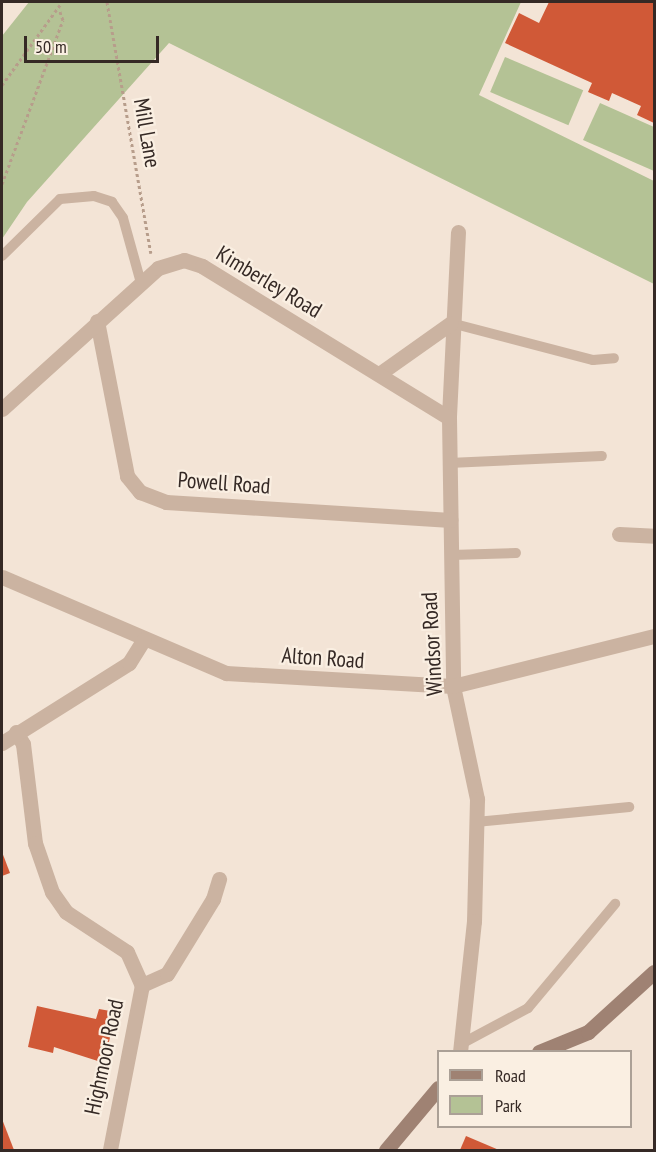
<!DOCTYPE html>
<style>
body{margin:0}
#map{position:relative;width:656px;height:1152px;overflow:hidden;background:#f3e4d6;font-family:"PT Sans Narrow",sans-serif}
div>[style]{position:absolute}
.green>*{inset:0;background:#b4c295;transform-origin:0 0}
.building>*{inset:0;background:#d05937}
.path>*{height:3px;margin-top:-1.5px;transform-origin:0;background:repeating-linear-gradient(90deg,#b79d8b 0 3px,transparent 0 6px)}
.lane>*{height:10px;margin:-5px;padding:0 5px;transform-origin:5px;border-radius:5px;background:#cbb3a1}
.street>*{height:15px;margin:-7.5px;padding:0 7.5px;transform-origin:7.5px;border-radius:7.5px;background:#cbb3a1}
.secondary>*{height:15px;margin:-7.5px;padding:0 7.5px;transform-origin:7.5px;border-radius:7.5px;background:#9f8273}
span{translate:-50% -50%;white-space:nowrap;text-align:center;line-height:1.15;-webkit-text-stroke:4.5px #faefe2;paint-order:stroke}
.street-label{font-size:22px;color:#352925}
.frame{position:absolute;inset:0;border:3px solid #352925;pointer-events:none}
.legend{position:absolute;left:437px;top:1050px;width:195px;height:78px;box-sizing:border-box;background:#faefe2;border:2px solid #aba096;margin:0;padding:8px 10px;list-style:none;font-size:18px;color:#352925}
.legend li{display:flex;align-items:center;gap:12px;height:30px}
.legend b{width:30px;border:2px solid #aba096}
.scale{position:absolute;left:24px;top:36px;width:135px;height:27px;box-sizing:border-box;border:3px solid #352925;border-top:0;padding-left:8px;font-size:18px;line-height:21px;white-space:nowrap;color:#352925;-webkit-text-stroke:4px #faefe2;paint-order:stroke}
</style>
<div id="map">
<div class="green">
<div style="clip-path:polygon(29px 2px,521px 2px,479px 95px,654px 181px,654px 284px,169px 43px,27px 202px,2px 239px,2px 36px)"></div>
<div style="left:505px;top:57px;width:85px;height:38px;rotate:23deg"></div>
<div style="clip-path:polygon(600px 103px,654px 127px,654px 171px,583px 140px)"></div>
</div>
<div class="building">
<div style="clip-path:polygon(549px 2px,653px 2px,654px 123px,637px 115px,641px 106px,612px 93px,609px 101px,588px 92px,592px 83px,505px 43px,519px 13px,539px 23px)"></div>
<div style="clip-path:polygon(2px 852px,10px 873px,2px 876px)"></div>
<div style="clip-path:polygon(37px 1006px,96px 1019px,99px 1009px,116px 1012px,104px 1063px,54px 1047px,53px 1053px,28px 1047px)"></div>
<div style="clip-path:polygon(2px 1119px,14px 1150px,2px 1150px)"></div>
<div style="clip-path:polygon(466px 1136px,499px 1150px,460px 1150px)"></div>
</div>
<div class="path">
<div style="left:107px;top:2px;width:255px;rotate:80.1deg"></div>
<div style="left:2px;top:85px;width:102px;rotate:-54.1deg"></div>
<div style="left:2px;top:184px;width:175px;rotate:-69.6deg"></div>
<div style="left:63px;top:20px;width:12px;rotate:-110deg"></div>
</div>
<div class="lane">
<div style="left:2px;top:256px;width:81px;rotate:-44.5deg"></div>
<div style="left:60px;top:199px;width:34px;rotate:-5deg"></div>
<div style="left:94px;top:196px;width:19px;rotate:18deg"></div>
<div style="left:112px;top:202px;width:19px;rotate:55deg"></div>
<div style="left:123px;top:218px;width:67px;rotate:74.5deg"></div>
<div style="left:451px;top:323px;width:147px;rotate:14.6deg"></div>
<div style="left:593px;top:360px;width:21px;rotate:-5deg"></div>
<div style="left:449px;top:463px;width:153px;rotate:-2.6deg"></div>
<div style="left:451px;top:555px;width:65px;rotate:-1.8deg"></div>
<div style="left:476px;top:822px;width:154px;rotate:-5.6deg"></div>
<div style="left:461px;top:1044px;width:76px;rotate:-28.2deg"></div>
<div style="left:528px;top:1008px;width:136px;rotate:-50.1deg"></div>
</div>
<div class="street">
<div style="left:458px;top:232px;width:186px;rotate:92.8deg"></div>
<div style="left:449px;top:418px;width:268px;rotate:89.1deg"></div>
<div style="left:453px;top:686px;width:116px;rotate:78deg"></div>
<div style="left:477px;top:799px;width:122px;rotate:91.4deg"></div>
<div style="left:474px;top:921px;width:132px;rotate:96.1deg"></div>
<div style="left:97px;top:321px;width:158px;rotate:79deg"></div>
<div style="left:127px;top:476px;width:21px;rotate:51deg"></div>
<div style="left:140px;top:492px;width:28px;rotate:21deg"></div>
<div style="left:166px;top:502px;width:285px;rotate:3.6deg"></div>
<div style="left:379px;top:374px;width:88px;rotate:-35.3deg"></div>
<div style="left:2px;top:409px;width:210px;rotate:-42.1deg"></div>
<div style="left:158px;top:268px;width:27px;rotate:-17deg"></div>
<div style="left:184px;top:260px;width:19px;rotate:18deg"></div>
<div style="left:202px;top:266px;width:290px;rotate:31.6deg"></div>
<div style="left:619px;top:534px;width:35px;rotate:3deg"></div>
<div style="left:2px;top:577px;width:244px;rotate:23.2deg"></div>
<div style="left:226px;top:673px;width:227px;rotate:3.3deg"></div>
<div style="left:453px;top:686px;width:207px;rotate:-14deg"></div>
<div style="left:16px;top:732px;width:14px;rotate:60deg"></div>
<div style="left:23px;top:744px;width:100px;rotate:83.1deg"></div>
<div style="left:35px;top:843px;width:52px;rotate:70.9deg"></div>
<div style="left:52px;top:892px;width:24px;rotate:55deg"></div>
<div style="left:66px;top:912px;width:73px;rotate:33.3deg"></div>
<div style="left:127px;top:952px;width:36px;rotate:66deg"></div>
<div style="left:142px;top:985px;width:168px;rotate:101deg"></div>
<div style="left:2px;top:743px;width:150px;rotate:-32.2deg"></div>
<div style="left:129px;top:663px;width:28px;rotate:-58deg"></div>
<div style="left:142px;top:985px;width:27px;rotate:-24deg"></div>
<div style="left:167px;top:974px;width:88px;rotate:-58.5deg"></div>
<div style="left:213px;top:899px;width:21px;rotate:-73deg"></div>
</div>
<div class="secondary">
<div style="left:539px;top:1052px;width:53px;rotate:-22.2deg"></div>
<div style="left:588px;top:1032px;width:89px;rotate:-42.3deg"></div>
<div style="left:386px;top:1150px;width:81px;rotate:-50deg"></div>
</div>
<div class="street-label">
<span style="left:147px;top:133px;rotate:80deg">Mill Lane</span>
<span style="left:269px;top:282px;rotate:31deg">Kimberley Road</span>
<span style="left:224px;top:483px;rotate:4deg">Powell Road</span>
<span style="left:432px;top:644px;rotate:-93deg">Windsor Road</span>
<span style="left:323px;top:658px;rotate:4deg">Alton Road</span>
<span style="left:104px;top:1057px;rotate:-78deg">Highmoor Road</span>
</div>
<div class="frame"></div>
<ul class="legend">
<li><b style="height:8px;background:#9f8273"></b>Road</li>
<li><b style="height:16px;background:#b4c295"></b>Park</li>
</ul>
<div class="scale">50 m</div>
</div>
